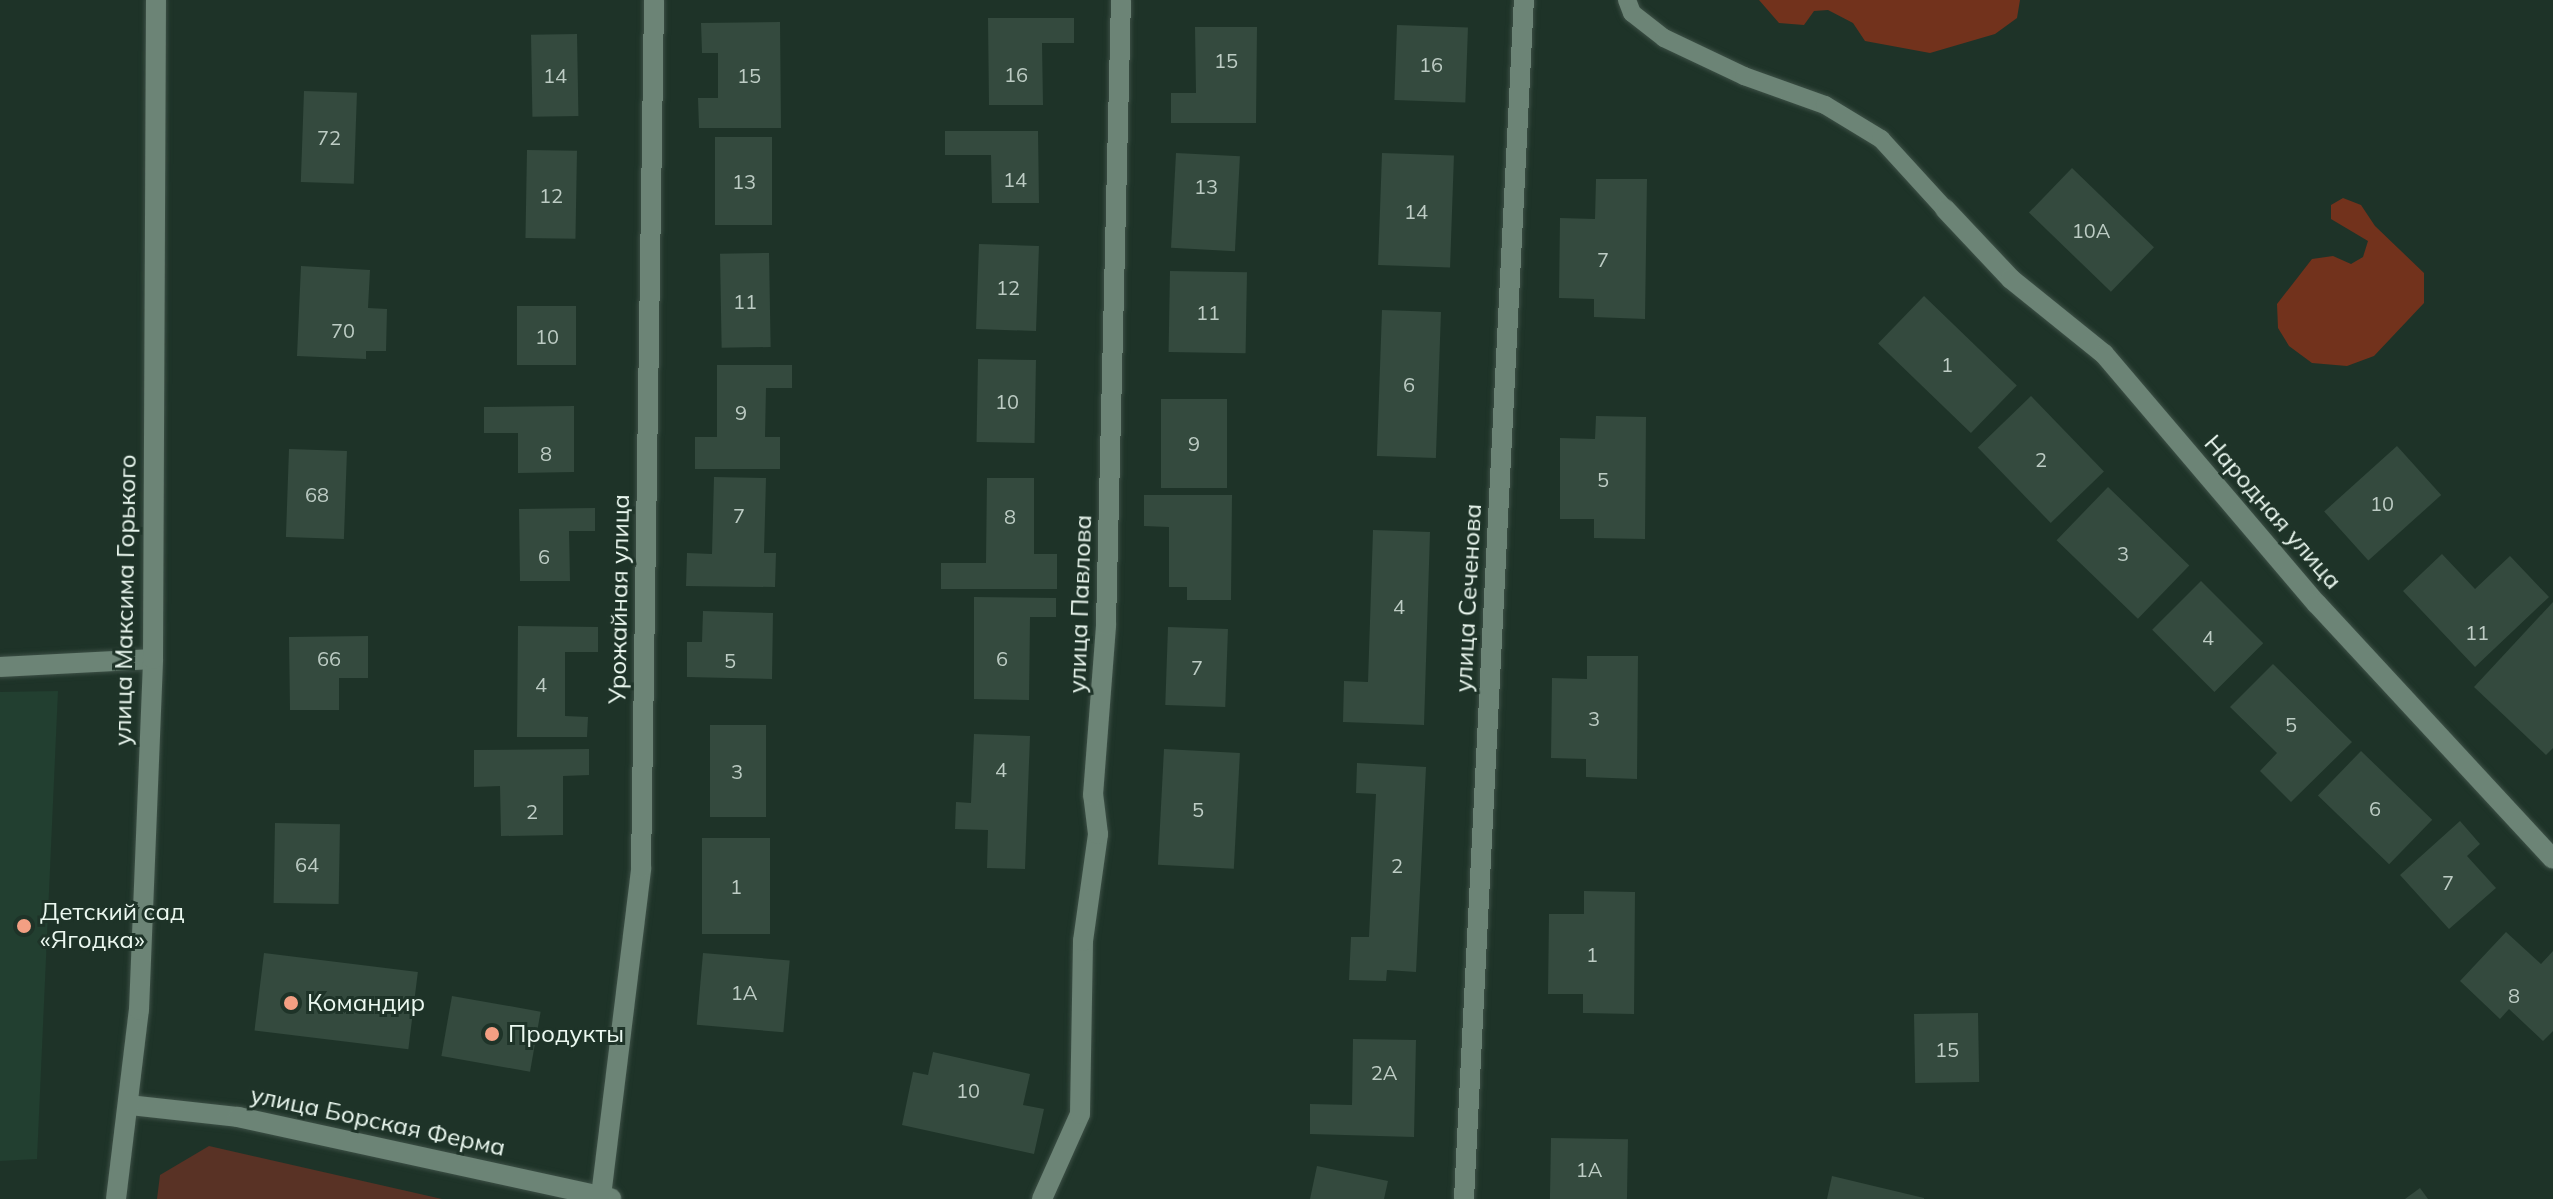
<!DOCTYPE html>
<meta charset="utf-8">
<style>
body{margin:0}
#map{position:relative;width:2553px;height:1199px;overflow:hidden;background:#1e3328;font-family:Mulish,sans-serif}
div>[style]{position:absolute}
.built>*{inset:0;background:#223f30}
.green>*{inset:0;background:#593225}
.water>*{inset:0;background:#72321c}
.building>*{inset:0;background:#344a3e;transform-origin:0 0}
.roads{filter:drop-shadow(0 0 2px #3d5046) drop-shadow(0 0 2px #3d5046)}
.lane>*{height:18px;margin:-9px;padding:0 9px;transform-origin:9px;border-radius:9px;background:#6c8476}
.street>*{height:20px;margin:-10px;padding:0 10px;transform-origin:10px;border-radius:10px;background:#6c8476}
.secondary>*{height:20px;margin:-10px;padding:0 10px;transform-origin:10px;border-radius:10px;background:#6c8476}
.dots>*{width:22px;height:22px;translate:-50% -50%;box-sizing:border-box;border:4px solid #1e3328;border-radius:50%}
span{translate:-50% -50%;white-space:nowrap;text-align:center;line-height:1.15;-webkit-text-stroke:6px #1e3328;paint-order:stroke}
.number-label{font-size:20px;color:#bdccc4}
.number-label span{-webkit-text-stroke-width:0}
.street-label{font-size:24px;color:#ebf8f0}
.poi-label{font-size:24px;color:#ebf8f0}
.left{translate:0 -50%;text-align:left}
</style>
<div id="map">
<div class="built">
<div style="clip-path:polygon(58px 691px,37px 1159px,0 1161px,0 692px)"></div>
</div>
<div class="green">
<div style="clip-path:polygon(209px 1146px,442px 1199px,157px 1199px,160px 1175px)"></div>
</div>
<div class="water">
<div style="clip-path:polygon(1759px 0,2020px 0,2017px 18px,1995px 34px,1930px 53px,1865px 41px,1853px 23px,1828px 10px,1814px 11px,1804px 25px,1779px 23px)"></div>
<div style="clip-path:polygon(2343px 198px,2361px 205px,2375px 226px,2424px 273px,2424px 303px,2374px 356px,2347px 366px,2312px 363px,2289px 346px,2278px 328px,2277px 304px,2312px 259px,2333px 256px,2351px 264px,2363px 257px,2368px 241px,2331px 219px,2331px 205px)"></div>
</div>
<div class="building">
<div style="clip-path:polygon(988px 18px,1074px 18px,1074px 43px,1042px 43px,1043px 105px,989px 105px)"></div>
<div style="clip-path:polygon(780px 22px,781px 128px,699px 128px,698px 98px,718px 98px,718px 53px,702px 53px,701px 23px)"></div>
<div style="left:1397px;top:25px;width:71px;height:75px;rotate:2deg"></div>
<div style="clip-path:polygon(1195px 27px,1257px 27px,1256px 123px,1171px 123px,1171px 93px,1196px 93px)"></div>
<div style="left:577px;top:34px;width:82px;height:46px;rotate:89deg"></div>
<div style="left:304px;top:91px;width:53px;height:91px;rotate:2deg"></div>
<div style="clip-path:polygon(945px 131px,1038px 131px,1039px 203px,992px 203px,991px 155px,945px 155px)"></div>
<div style="left:715px;top:137px;width:57px;height:88px"></div>
<div style="left:527px;top:150px;width:50px;height:88px;rotate:1deg"></div>
<div style="left:1176px;top:153px;width:64px;height:95px;rotate:3deg"></div>
<div style="left:1382px;top:153px;width:72px;height:112px;rotate:2deg"></div>
<div style="left:2072px;top:168px;width:114px;height:62px;rotate:44deg"></div>
<div style="clip-path:polygon(1596px 179px,1647px 179px,1645px 319px,1594px 317px,1594px 299px,1559px 298px,1560px 218px,1595px 219px)"></div>
<div style="left:979px;top:244px;width:60px;height:85px;rotate:2deg"></div>
<div style="left:769px;top:253px;width:94px;height:49px;rotate:89deg"></div>
<div style="clip-path:polygon(301px 266px,370px 270px,368px 308px,387px 309px,386px 351px,366px 351px,366px 359px,297px 356px)"></div>
<div style="left:1170px;top:271px;width:77px;height:81px;rotate:1deg"></div>
<div style="left:1924px;top:296px;width:129px;height:66px;rotate:44deg"></div>
<div style="left:517px;top:306px;width:59px;height:59px"></div>
<div style="left:1382px;top:310px;width:59px;height:146px;rotate:2deg"></div>
<div style="left:978px;top:359px;width:58px;height:83px;rotate:1deg"></div>
<div style="clip-path:polygon(717px 365px,792px 365px,792px 388px,766px 388px,765px 437px,780px 437px,780px 469px,695px 469px,695px 437px,717px 437px)"></div>
<div style="left:2031px;top:396px;width:105px;height:74px;rotate:46deg"></div>
<div style="left:1161px;top:399px;width:66px;height:89px"></div>
<div style="clip-path:polygon(574px 406px,574px 472px,518px 473px,518px 433px,484px 433px,484px 407px)"></div>
<div style="clip-path:polygon(1596px 416px,1646px 417px,1645px 539px,1594px 538px,1594px 519px,1560px 519px,1560px 438px,1595px 439px)"></div>
<div style="left:2397px;top:446px;width:66px;height:98px;rotate:48deg"></div>
<div style="left:289px;top:449px;width:58px;height:88px;rotate:2deg"></div>
<div style="clip-path:polygon(714px 477px,766px 478px,764px 553px,776px 553px,775px 587px,686px 586px,687px 553px,712px 554px)"></div>
<div style="clip-path:polygon(987px 478px,1034px 478px,1034px 554px,1057px 554px,1057px 589px,941px 589px,941px 563px,986px 563px)"></div>
<div style="left:2108px;top:487px;width:113px;height:74px;rotate:44deg"></div>
<div style="clip-path:polygon(1144px 495px,1232px 495px,1231px 600px,1187px 600px,1187px 587px,1169px 587px,1169px 527px,1144px 526px)"></div>
<div style="clip-path:polygon(595px 508px,595px 531px,569px 531px,570px 581px,520px 581px,519px 509px)"></div>
<div style="clip-path:polygon(1373px 530px,1430px 532px,1424px 725px,1343px 722px,1344px 681px,1368px 682px)"></div>
<div style="clip-path:polygon(2442px 554px,2475px 589px,2510px 556px,2549px 597px,2475px 667px,2403px 591px)"></div>
<div style="left:2201px;top:581px;width:88px;height:69px;rotate:45deg"></div>
<div style="clip-path:polygon(974px 597px,1056px 598px,1056px 617px,1030px 617px,1029px 700px,974px 699px)"></div>
<div style="clip-path:polygon(2553px 602px,2553px 748px,2546px 755px,2474px 687px)"></div>
<div style="clip-path:polygon(703px 611px,773px 613px,772px 679px,687px 677px,687px 642px,702px 642px)"></div>
<div style="clip-path:polygon(518px 626px,598px 627px,598px 652px,565px 652px,565px 716px,588px 717px,587px 737px,517px 737px)"></div>
<div style="left:1168px;top:627px;width:60px;height:78px;rotate:2deg"></div>
<div style="clip-path:polygon(368px 636px,368px 678px,339px 678px,339px 710px,290px 710px,289px 637px)"></div>
<div style="clip-path:polygon(1587px 656px,1638px 656px,1637px 779px,1586px 777px,1586px 759px,1551px 758px,1552px 678px,1587px 679px)"></div>
<div style="clip-path:polygon(2273px 664px,2352px 742px,2291px 802px,2260px 771px,2277px 753px,2230px 707px)"></div>
<div style="left:710px;top:725px;width:56px;height:92px"></div>
<div style="clip-path:polygon(974px 734px,1030px 736px,1025px 869px,987px 868px,988px 830px,955px 829px,956px 802px,971px 803px)"></div>
<div style="clip-path:polygon(589px 749px,589px 775px,563px 776px,563px 835px,501px 836px,500px 786px,474px 787px,474px 750px)"></div>
<div style="left:1164px;top:749px;width:76px;height:116px;rotate:3deg"></div>
<div style="left:2361px;top:751px;width:99px;height:62px;rotate:44deg"></div>
<div style="clip-path:polygon(1357px 763px,1426px 767px,1416px 972px,1387px 970px,1386px 981px,1349px 980px,1351px 937px,1369px 937px,1376px 794px,1356px 793px)"></div>
<div style="clip-path:polygon(2460px 821px,2480px 844px,2467px 856px,2496px 888px,2449px 929px,2400px 875px)"></div>
<div style="left:275px;top:823px;width:65px;height:80px;rotate:1deg"></div>
<div style="left:702px;top:838px;width:68px;height:96px"></div>
<div style="clip-path:polygon(1584px 891px,1635px 892px,1634px 1014px,1583px 1013px,1583px 994px,1548px 994px,1549px 914px,1584px 914px)"></div>
<div style="clip-path:polygon(2506px 932px,2541px 964px,2553px 951px,2553px 1031px,2543px 1041px,2509px 1009px,2500px 1019px,2460px 981px)"></div>
<div style="left:264px;top:953px;width:155px;height:78px;rotate:7deg"></div>
<div style="left:703px;top:953px;width:87px;height:72px;rotate:5deg"></div>
<div style="left:452px;top:996px;width:90px;height:61px;rotate:10deg"></div>
<div style="left:1978px;top:1013px;width:69px;height:64px;rotate:89deg"></div>
<div style="clip-path:polygon(1353px 1039px,1416px 1040px,1414px 1137px,1310px 1134px,1310px 1104px,1352px 1105px)"></div>
<div style="clip-path:polygon(933px 1052px,1030px 1074px,1023px 1105px,1044px 1109px,1034px 1154px,902px 1125px,913px 1072px,928px 1075px)"></div>
<div style="left:1551px;top:1138px;width:77px;height:61px;rotate:1deg"></div>
<div style="clip-path:polygon(1317px 1166px,1388px 1181px,1384px 1199px,1310px 1199px)"></div>
<div style="clip-path:polygon(1832px 1176px,1924px 1198px,1924px 1199px,1827px 1199px)"></div>
<div style="clip-path:polygon(2420px 1188px,2428px 1199px,2405px 1199px)"></div>
</div>
<div class="roads">
<div class="lane">
<div style="left:1627px;top:0;width:14px;rotate:69deg"></div>
<div style="left:1632px;top:13px;width:41px;rotate:38deg"></div>
<div style="left:1664px;top:38px;width:89px;rotate:25.4deg"></div>
<div style="left:1744px;top:76px;width:86px;rotate:19.7deg"></div>
<div style="left:1825px;top:105px;width:66px;rotate:31.3deg"></div>
<div style="left:1881px;top:139px;width:95px;rotate:47.6deg"></div>
</div>
<div class="street">
<div style="left:1945px;top:209px;width:96px;rotate:46.7deg"></div>
<div style="left:2011px;top:279px;width:119px;rotate:38.9deg"></div>
<div style="left:2104px;top:354px;width:328px;rotate:49.6deg"></div>
<div style="left:2317px;top:604px;width:347px;rotate:47.2deg"></div>
<div style="left:0;top:667px;width:153px;rotate:-3deg"></div>
<div style="left:129px;top:1105px;width:110px;rotate:6.3deg"></div>
<div style="left:238px;top:1117px;width:382px;rotate:12.3deg"></div>
<div style="left:601px;top:1196px;width:330px;rotate:-83deg"></div>
<div style="left:641px;top:868px;width:868px;rotate:-89.14deg"></div>
<div style="left:1042px;top:1199px;width:93px;rotate:-65.9deg"></div>
<div style="left:1080px;top:1114px;width:173px;rotate:-89deg"></div>
<div style="left:1083px;top:941px;width:108px;rotate:-82deg"></div>
<div style="left:1098px;top:834px;width:39px;rotate:-97deg"></div>
<div style="left:1093px;top:795px;width:170px;rotate:-85.6deg"></div>
<div style="left:1106px;top:625px;width:625px;rotate:-88.63deg"></div>
<div style="left:1464px;top:1199px;width:1201px;rotate:-87.14deg"></div>
</div>
<div class="secondary">
<div style="left:116px;top:1199px;width:190px;rotate:-83.1deg"></div>
<div style="left:139px;top:1010px;width:351px;rotate:-87.7deg"></div>
<div style="left:153px;top:659px;width:659px;rotate:-89.74deg"></div>
</div>
</div>
<div class="dots">
<div style="left:24px;top:926px;background:#f39f83"></div>
<div style="left:291px;top:1003px;background:#f39f83"></div>
<div style="left:492px;top:1034px;background:#f39f83"></div>
</div>
<div class="number-label">
<span style="left:1226px;top:60px">15</span>
<span style="left:1431px;top:64px">16</span>
<span style="left:1016px;top:74px">16</span>
<span style="left:555px;top:75px">14</span>
<span style="left:749px;top:75px">15</span>
<span style="left:329px;top:137px">72</span>
<span style="left:1015px;top:179px">14</span>
<span style="left:744px;top:181px">13</span>
<span style="left:1206px;top:186px">13</span>
<span style="left:551px;top:195px">12</span>
<span style="left:1416px;top:211px">14</span>
<span style="left:2091px;top:230px">10А</span>
<span style="left:1603px;top:259px">7</span>
<span style="left:1008px;top:287px">12</span>
<span style="left:745px;top:301px">11</span>
<span style="left:1208px;top:312px">11</span>
<span style="left:343px;top:330px">70</span>
<span style="left:547px;top:336px">10</span>
<span style="left:1947px;top:364px">1</span>
<span style="left:1409px;top:384px">6</span>
<span style="left:1007px;top:401px">10</span>
<span style="left:741px;top:412px">9</span>
<span style="left:1194px;top:443px">9</span>
<span style="left:546px;top:453px">8</span>
<span style="left:2041px;top:459px">2</span>
<span style="left:1603px;top:479px">5</span>
<span style="left:317px;top:494px">68</span>
<span style="left:2382px;top:503px">10</span>
<span style="left:739px;top:515px">7</span>
<span style="left:1010px;top:516px">8</span>
<span style="left:2123px;top:553px">3</span>
<span style="left:544px;top:556px">6</span>
<span style="left:1399px;top:606px">4</span>
<span style="left:2477px;top:632px">11</span>
<span style="left:2208px;top:637px">4</span>
<span style="left:329px;top:658px">66</span>
<span style="left:1002px;top:658px">6</span>
<span style="left:730px;top:660px">5</span>
<span style="left:1197px;top:667px">7</span>
<span style="left:541px;top:684px">4</span>
<span style="left:1594px;top:718px">3</span>
<span style="left:2291px;top:724px">5</span>
<span style="left:1001px;top:769px">4</span>
<span style="left:737px;top:771px">3</span>
<span style="left:2375px;top:808px">6</span>
<span style="left:1198px;top:809px">5</span>
<span style="left:532px;top:811px">2</span>
<span style="left:307px;top:864px">64</span>
<span style="left:1397px;top:865px">2</span>
<span style="left:2448px;top:882px">7</span>
<span style="left:736px;top:886px">1</span>
<span style="left:1592px;top:954px">1</span>
<span style="left:744px;top:992px">1А</span>
<span style="left:2514px;top:995px">8</span>
<span style="left:1947px;top:1049px">15</span>
<span style="left:1384px;top:1072px">2А</span>
<span style="left:968px;top:1090px">10</span>
<span style="left:1589px;top:1169px">1А</span>
</div>
<div class="street-label">
<span style="left:2273px;top:512px;rotate:49deg">Народная улица</span>
<span style="left:1468px;top:598px;rotate:-87deg">улица Сеченова</span>
<span style="left:619px;top:599px;rotate:-89deg">Урожайная улица</span>
<span style="left:125px;top:600px;rotate:-89deg">улица Максима Горького</span>
<span style="left:1080px;top:604px;rotate:-88deg">улица Павлова</span>
<span style="left:378px;top:1121px;rotate:12deg">улица Борская Ферма</span>
</div>
<div class="poi-label">
<span class="left" style="left:40px;top:926px">Детский сад<br>«Ягодка»</span>
<span class="left" style="left:307px;top:1003px">Командир</span>
<span class="left" style="left:508px;top:1034px">Продукты</span>
</div>
</div>
